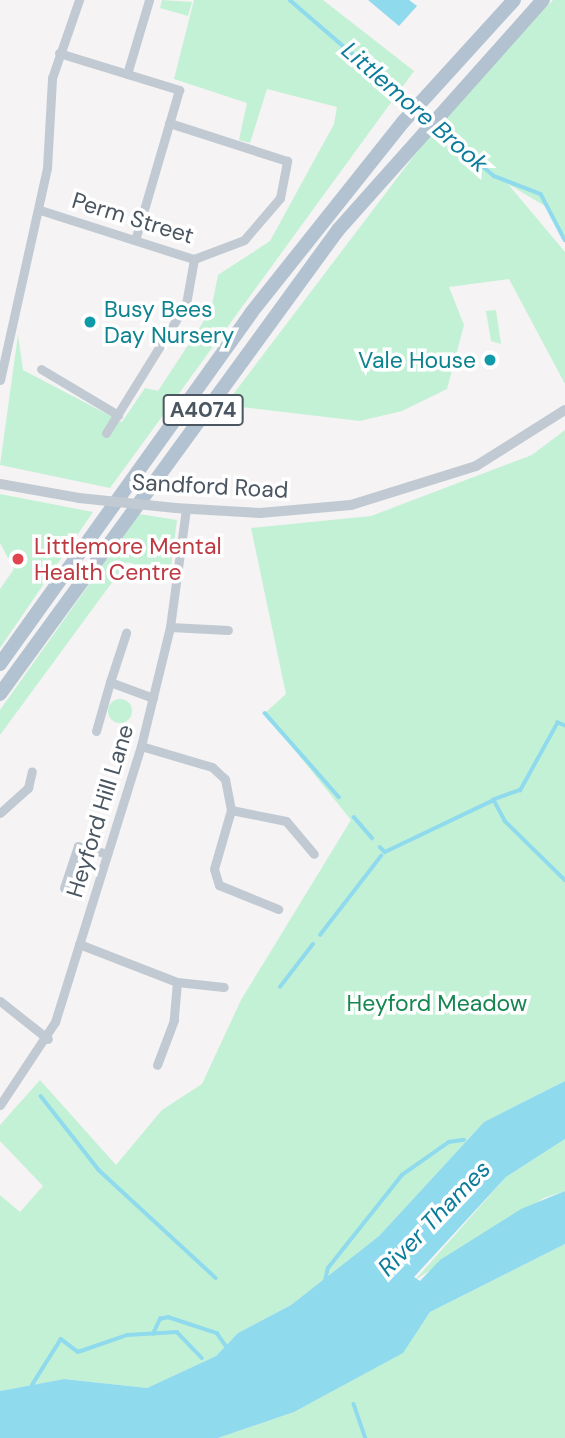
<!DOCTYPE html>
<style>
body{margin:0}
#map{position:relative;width:565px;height:1438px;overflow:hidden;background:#f5f3f3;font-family:"DM Sans",sans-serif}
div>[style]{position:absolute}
.green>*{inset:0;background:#c3f1d5}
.round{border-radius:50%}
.water>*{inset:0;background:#90daee}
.stream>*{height:3.5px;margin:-1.75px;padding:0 1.75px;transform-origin:1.75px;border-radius:1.75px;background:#90daee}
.minor>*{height:9px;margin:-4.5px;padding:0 4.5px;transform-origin:4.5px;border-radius:4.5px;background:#c1cad2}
.tertiary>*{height:10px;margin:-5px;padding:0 5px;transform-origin:5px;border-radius:5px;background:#c1cad2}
.primary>*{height:14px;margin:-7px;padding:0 7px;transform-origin:7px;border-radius:7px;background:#b3c2d1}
.tertiary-bridge>*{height:10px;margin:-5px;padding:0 5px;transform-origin:5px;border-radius:5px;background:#c1cad2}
.dots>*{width:19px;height:19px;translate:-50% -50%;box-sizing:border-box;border:4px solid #fff;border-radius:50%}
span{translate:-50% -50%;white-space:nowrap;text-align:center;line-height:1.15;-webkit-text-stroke:7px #fff;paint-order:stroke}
.shield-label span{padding:2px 5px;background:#fff;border:2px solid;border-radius:5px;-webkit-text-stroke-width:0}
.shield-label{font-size:21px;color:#4a5661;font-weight:700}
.street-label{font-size:23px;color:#4a5661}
.culture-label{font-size:23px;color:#0d838f}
.left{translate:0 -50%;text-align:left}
.right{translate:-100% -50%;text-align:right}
.health-label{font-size:23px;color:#be3a42}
.park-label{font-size:23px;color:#17864f}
.water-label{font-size:24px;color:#0c7c9b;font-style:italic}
</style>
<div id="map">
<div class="green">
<div style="clip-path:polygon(162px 0,192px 2px,188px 16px,160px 8px)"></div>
<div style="clip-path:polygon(194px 0,323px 0,414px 71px,110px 488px,0 465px,18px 335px,23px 370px,122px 422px,145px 388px,158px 391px,211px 310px,218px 275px,270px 241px,334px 124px,337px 107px,267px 89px,250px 143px,239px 140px,247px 103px,174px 79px)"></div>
<div style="clip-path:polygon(553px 0,565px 0,565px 236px,545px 206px,508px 184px,565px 252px,565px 384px,509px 279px,449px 287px,464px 325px,447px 389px,402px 411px,360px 421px,225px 405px,445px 115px)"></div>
<div style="clip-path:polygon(496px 310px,501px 344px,491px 341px,486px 311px)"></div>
<div style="clip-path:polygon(565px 430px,565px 1081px,484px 1122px,379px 1236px,291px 1305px,238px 1333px,216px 1356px,147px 1388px,64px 1379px,0 1391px,0 1195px,20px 1212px,43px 1186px,0 1141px,0 1125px,40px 1080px,116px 1165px,162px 1110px,202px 1084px,241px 1000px,351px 820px,265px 713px,286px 694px,251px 528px,371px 516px,532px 455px)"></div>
<div style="clip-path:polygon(0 494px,93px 512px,0 648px,0 589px,14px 569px,0 543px)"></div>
<div style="clip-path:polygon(139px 514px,177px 520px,170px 575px,127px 562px,0 735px,0 710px)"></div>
<div class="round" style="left:108px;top:699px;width:24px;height:24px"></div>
<div style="clip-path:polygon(565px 1139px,565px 1191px,544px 1198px,415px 1280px,506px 1177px)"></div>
<div style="clip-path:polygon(565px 1244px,565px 1438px,218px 1438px,294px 1412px,402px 1353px,430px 1312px)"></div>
</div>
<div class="water">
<div style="clip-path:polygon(368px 0,409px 0,417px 6px,399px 26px)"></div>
<div style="clip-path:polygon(565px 1081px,565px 1139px,506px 1177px,414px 1277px,420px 1281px,440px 1260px,521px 1209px,565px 1191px,565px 1244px,430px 1312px,403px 1353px,294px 1412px,218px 1438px,0 1438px,0 1391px,64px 1379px,147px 1388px,216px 1356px,238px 1333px,291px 1305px,379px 1236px,484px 1122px)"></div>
</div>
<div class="stream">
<div style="left:290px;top:0;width:162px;rotate:40.8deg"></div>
<div style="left:435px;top:125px;width:78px;rotate:40.8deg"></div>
<div style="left:494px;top:176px;width:50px;rotate:21deg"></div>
<div style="left:541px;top:194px;width:52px;rotate:62.4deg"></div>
<div style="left:265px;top:713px;width:112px;rotate:48.6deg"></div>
<div style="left:565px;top:726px;width:8px;rotate:-157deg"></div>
<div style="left:558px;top:723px;width:77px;rotate:118.9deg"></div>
<div style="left:521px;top:790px;width:29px;rotate:160deg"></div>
<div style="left:494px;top:800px;width:24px;rotate:62deg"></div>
<div style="left:505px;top:821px;width:84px;rotate:44.5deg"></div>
<div style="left:354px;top:817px;width:28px;rotate:49deg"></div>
<div style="left:380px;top:847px;width:7px;rotate:45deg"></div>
<div style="left:385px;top:852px;width:121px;rotate:-25.5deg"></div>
<div style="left:320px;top:935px;width:100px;rotate:-52.3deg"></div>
<div style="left:280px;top:987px;width:54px;rotate:-52.5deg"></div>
<div style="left:41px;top:1096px;width:94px;rotate:51.9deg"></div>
<div style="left:99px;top:1170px;width:159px;rotate:42.7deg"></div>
<div style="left:324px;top:1285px;width:17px;rotate:-77deg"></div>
<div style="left:328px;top:1268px;width:119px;rotate:-51.5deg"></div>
<div style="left:402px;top:1175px;width:57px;rotate:-35.1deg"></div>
<div style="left:449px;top:1142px;width:15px;rotate:-8deg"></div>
<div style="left:153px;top:1334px;width:17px;rotate:-65deg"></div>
<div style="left:160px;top:1319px;width:8px;rotate:-14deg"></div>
<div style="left:168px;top:1317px;width:52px;rotate:18.1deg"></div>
<div style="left:217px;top:1333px;width:16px;rotate:55deg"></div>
<div style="left:32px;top:1385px;width:54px;rotate:-57.8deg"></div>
<div style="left:61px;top:1339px;width:21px;rotate:37deg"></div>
<div style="left:78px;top:1352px;width:52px;rotate:-19.1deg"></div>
<div style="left:127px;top:1335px;width:50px;rotate:-3.4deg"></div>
<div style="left:177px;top:1332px;width:36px;rotate:46deg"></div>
<div style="left:354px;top:1404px;width:36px;rotate:71deg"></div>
</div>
<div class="minor">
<div style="left:59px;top:53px;width:126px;rotate:17.1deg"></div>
<div style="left:179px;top:90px;width:156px;rotate:106.3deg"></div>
<div style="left:127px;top:74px;width:77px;rotate:-73.4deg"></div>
<div style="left:40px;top:210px;width:162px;rotate:17.7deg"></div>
<div style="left:194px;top:259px;width:53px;rotate:-20.8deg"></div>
<div style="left:244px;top:240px;width:55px;rotate:-49.4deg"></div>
<div style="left:280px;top:198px;width:38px;rotate:-79deg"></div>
<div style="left:287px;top:161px;width:124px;rotate:-162.1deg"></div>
<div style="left:41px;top:369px;width:90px;rotate:30.9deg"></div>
<div style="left:0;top:380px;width:217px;rotate:-77.5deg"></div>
<div style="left:47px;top:168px;width:90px;rotate:-86.8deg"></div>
<div style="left:52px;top:78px;width:83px;rotate:-70.9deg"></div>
<div style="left:106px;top:433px;width:152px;rotate:-58.2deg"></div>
<div style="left:186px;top:304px;width:46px;rotate:-79.9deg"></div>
<div style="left:170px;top:627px;width:58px;rotate:3deg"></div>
<div style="left:110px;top:682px;width:52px;rotate:-71.9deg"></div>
<div style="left:96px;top:731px;width:51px;rotate:-74.1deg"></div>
<div style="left:110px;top:682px;width:46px;rotate:20.4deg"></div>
<div style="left:141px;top:746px;width:74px;rotate:16.5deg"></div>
<div style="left:212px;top:767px;width:18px;rotate:43deg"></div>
<div style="left:225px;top:779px;width:32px;rotate:79deg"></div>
<div style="left:231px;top:810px;width:61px;rotate:106.1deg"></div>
<div style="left:214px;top:869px;width:17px;rotate:73deg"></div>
<div style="left:219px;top:885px;width:64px;rotate:22.1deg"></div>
<div style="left:231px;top:810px;width:56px;rotate:11.3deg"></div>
<div style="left:286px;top:821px;width:43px;rotate:49.7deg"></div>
<div style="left:0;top:813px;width:38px;rotate:-42deg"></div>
<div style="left:28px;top:788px;width:17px;rotate:-77deg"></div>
<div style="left:64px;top:888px;width:44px;rotate:-71.6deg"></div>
<div style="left:78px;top:846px;width:30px;rotate:15deg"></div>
<div style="left:79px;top:944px;width:105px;rotate:21.2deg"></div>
<div style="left:177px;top:982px;width:38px;rotate:95deg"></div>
<div style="left:174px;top:1020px;width:48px;rotate:110.7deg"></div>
<div style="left:177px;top:982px;width:47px;rotate:6.1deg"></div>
<div style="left:0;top:1001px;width:61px;rotate:38.4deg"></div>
<div style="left:0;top:1105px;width:100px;rotate:-56.5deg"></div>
<div style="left:55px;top:1022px;width:289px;rotate:-72.7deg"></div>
<div style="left:141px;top:746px;width:122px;rotate:-76.3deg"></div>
<div style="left:170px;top:627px;width:119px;rotate:-82.3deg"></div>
</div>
<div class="tertiary">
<div style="left:0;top:484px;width:80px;rotate:10deg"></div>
<div style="left:175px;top:508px;width:85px;rotate:3.4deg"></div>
<div style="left:260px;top:513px;width:91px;rotate:-5deg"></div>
<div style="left:351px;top:505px;width:131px;rotate:-17.3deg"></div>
<div style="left:476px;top:466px;width:105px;rotate:-32.2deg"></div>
</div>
<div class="primary">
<div style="left:0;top:664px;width:432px;rotate:-54.4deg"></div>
<div style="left:251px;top:313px;width:244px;rotate:-51.5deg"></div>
<div style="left:403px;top:122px;width:165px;rotate:-47.7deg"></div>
<div style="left:0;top:694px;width:574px;rotate:-53.93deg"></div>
<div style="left:338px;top:230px;width:308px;rotate:-48.3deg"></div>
</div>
<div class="tertiary-bridge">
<div style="left:79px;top:498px;width:97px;rotate:5.9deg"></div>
</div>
<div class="dots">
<div style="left:90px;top:322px;background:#0f9aa8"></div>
<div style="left:490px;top:360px;background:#0f9aa8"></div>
<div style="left:18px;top:559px;background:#e0444e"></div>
</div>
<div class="shield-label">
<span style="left:203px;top:410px">A4074</span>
</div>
<div class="street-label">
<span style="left:133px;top:218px;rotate:17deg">Perm Street</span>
<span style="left:210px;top:486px;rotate:3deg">Sandford Road</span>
<span style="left:100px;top:811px;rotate:-73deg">Heyford Hill Lane</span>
</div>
<div class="culture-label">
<span class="left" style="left:104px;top:322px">Busy Bees<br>Day Nursery</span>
<span class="right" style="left:476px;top:360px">Vale House</span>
</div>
<div class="health-label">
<span class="left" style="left:34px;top:559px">Littlemore Mental<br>Health Centre</span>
</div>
<div class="park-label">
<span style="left:437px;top:1003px">Heyford Meadow</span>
</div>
<div class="water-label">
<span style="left:415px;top:107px;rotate:41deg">Littlemore Brook</span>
<span style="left:434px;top:1218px;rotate:-46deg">River Thames</span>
</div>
</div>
